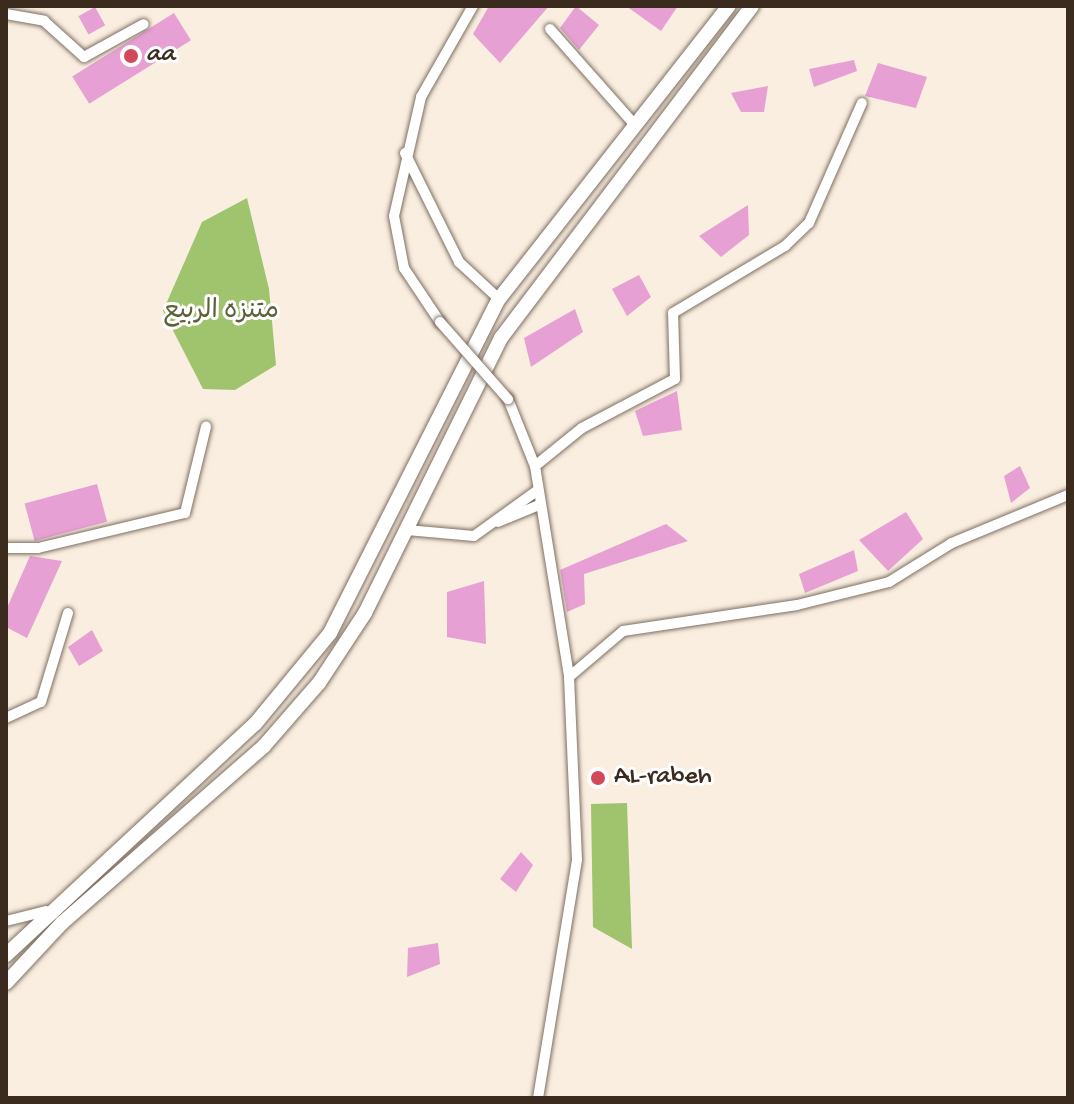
<!DOCTYPE html>
<meta charset="utf-8">
<style>
body{margin:0}
#map{position:relative;width:1074px;height:1104px;overflow:hidden;background:#f9eedf;font-family:"Gochi Hand","Playpen Sans Arabic",sans-serif}
div>[style]{position:absolute}
.green>*{inset:0;background:#a0c36d}
.building>*{inset:0;background:#e7a0d3;transform-origin:0 0}
.roads{filter:drop-shadow(0 0 2px #7e6f62) drop-shadow(0 0 2px #7e6f62)}
.minor>*{height:10px;margin:-5px;padding:0 5px;transform-origin:5px;border-radius:5px;background:#fff}
.secondary>*{height:14px;margin:-7px;padding:0 7px;transform-origin:7px;border-radius:7px;background:#fff}
.bridges{filter:drop-shadow(0 0 2px #7e6f62) drop-shadow(0 0 2px #7e6f62)}
.minor-bridge>*{height:10px;margin:-5px;padding:0 5px;transform-origin:5px;border-radius:5px;background:#fff}
.dots>*{width:22px;height:22px;translate:-50% -50%;box-sizing:border-box;border:4px solid #fff;border-radius:50%}
span{translate:-50% -50%;white-space:nowrap;text-align:center;line-height:1.15;-webkit-text-stroke:6px #fff;paint-order:stroke}
.poi-label{font-size:26px;color:#3b2a1e}
.left{translate:0 -50%;text-align:left}
.park-label{font-size:26px;color:#5e603a}
.frame{position:absolute;inset:0;border:8px solid #3b2a1e;pointer-events:none}
</style>
<div id="map">
<div class="green">
<div style="clip-path:polygon(247px 198px,269px 289px,276px 365px,235px 390px,203px 389px,163px 311px,202px 222px)"></div>
<div style="clip-path:polygon(627px 803px,632px 949px,593px 927px,591px 804px)"></div>
</div>
<div class="building">
<div style="clip-path:polygon(489px 6px,549px 6px,500px 63px,473px 34px)"></div>
<div style="clip-path:polygon(576px 6px,599px 25px,579px 50px,560px 28px)"></div>
<div style="clip-path:polygon(626px 6px,678px 6px,661px 31px)"></div>
<div style="left:95px;top:7px;width:21px;height:19px;rotate:61deg"></div>
<div style="left:174px;top:13px;width:32px;height:120px;rotate:58deg"></div>
<div style="clip-path:polygon(854px 60px,857px 71px,814px 87px,809px 69px)"></div>
<div style="clip-path:polygon(878px 63px,927px 77px,916px 108px,865px 96px)"></div>
<div style="clip-path:polygon(768px 86px,764px 112px,741px 112px,731px 93px)"></div>
<div style="clip-path:polygon(748px 205px,749px 235px,721px 257px,699px 236px)"></div>
<div style="clip-path:polygon(639px 275px,651px 297px,627px 316px,612px 289px)"></div>
<div style="clip-path:polygon(575px 309px,583px 332px,531px 367px,524px 338px)"></div>
<div style="clip-path:polygon(677px 391px,682px 430px,643px 436px,635px 411px)"></div>
<div style="clip-path:polygon(1020px 466px,1030px 488px,1011px 503px,1004px 476px)"></div>
<div style="left:97px;top:484px;width:39px;height:75px;rotate:75deg"></div>
<div style="clip-path:polygon(906px 512px,923px 539px,888px 571px,859px 540px)"></div>
<div style="clip-path:polygon(666px 524px,688px 541px,584px 574px,585px 604px,567px 612px,560px 570px)"></div>
<div style="clip-path:polygon(854px 550px,858px 571px,805px 593px,799px 574px)"></div>
<div style="clip-path:polygon(30px 556px,62px 561px,27px 638px,6px 627px,6px 610px)"></div>
<div style="clip-path:polygon(484px 581px,486px 644px,447px 637px,447px 592px)"></div>
<div style="clip-path:polygon(92px 630px,103px 651px,79px 666px,68px 647px)"></div>
<div style="clip-path:polygon(521px 852px,533px 865px,516px 892px,500px 879px)"></div>
<div style="clip-path:polygon(438px 943px,440px 964px,407px 977px,408px 948px)"></div>
</div>
<div class="roads">
<div class="minor">
<div style="left:6px;top:14px;width:39px;rotate:10deg"></div>
<div style="left:44px;top:21px;width:54px;rotate:42deg"></div>
<div style="left:84px;top:57px;width:68px;rotate:-28.8deg"></div>
<div style="left:550px;top:29px;width:127px;rotate:48.5deg"></div>
<div style="left:405px;top:153px;width:122px;rotate:63.6deg"></div>
<div style="left:459px;top:262px;width:54px;rotate:42.8deg"></div>
<div style="left:440px;top:322px;width:65px;rotate:-123.7deg"></div>
<div style="left:404px;top:268px;width:53px;rotate:-100.9deg"></div>
<div style="left:394px;top:216px;width:122px;rotate:-77.2deg"></div>
<div style="left:421px;top:97px;width:105px;rotate:-60.3deg"></div>
<div style="left:508px;top:399px;width:72px;rotate:68.1deg"></div>
<div style="left:535px;top:466px;width:214px;rotate:80.8deg"></div>
<div style="left:569px;top:677px;width:183px;rotate:87.5deg"></div>
<div style="left:577px;top:860px;width:241px;rotate:99.3deg"></div>
<div style="left:535px;top:466px;width:60px;rotate:-39deg"></div>
<div style="left:582px;top:428px;width:105px;rotate:-27.8deg"></div>
<div style="left:675px;top:379px;width:66px;rotate:-91.7deg"></div>
<div style="left:673px;top:313px;width:131px;rotate:-30.9deg"></div>
<div style="left:785px;top:246px;width:33px;rotate:-44deg"></div>
<div style="left:809px;top:223px;width:131px;rotate:-66.2deg"></div>
<div style="left:498px;top:522px;width:44px;rotate:-22.5deg"></div>
<div style="left:407px;top:530px;width:67px;rotate:5.1deg"></div>
<div style="left:474px;top:536px;width:79px;rotate:-35.7deg"></div>
<div style="left:6px;top:548px;width:32px"></div>
<div style="left:38px;top:548px;width:151px;rotate:-13.4deg"></div>
<div style="left:185px;top:513px;width:89px;rotate:-76.3deg"></div>
<div style="left:569px;top:677px;width:71px;rotate:-40.4deg"></div>
<div style="left:623px;top:631px;width:176px;rotate:-8.5deg"></div>
<div style="left:797px;top:605px;width:95px;rotate:-14deg"></div>
<div style="left:889px;top:582px;width:74px;rotate:-31.8deg"></div>
<div style="left:952px;top:543px;width:126px;rotate:-22.5deg"></div>
<div style="left:6px;top:718px;width:38px;rotate:-25deg"></div>
<div style="left:41px;top:702px;width:93px;rotate:-73.1deg"></div>
<div style="left:6px;top:921px;width:41px;rotate:-14deg"></div>
</div>
<div class="secondary">
<div style="left:6px;top:955px;width:340px;rotate:-42.9deg"></div>
<div style="left:255px;top:724px;width:118px;rotate:-50.5deg"></div>
<div style="left:330px;top:633px;width:374px;rotate:-63.2deg"></div>
<div style="left:499px;top:299px;width:372px;rotate:-51.9deg"></div>
<div style="left:6px;top:983px;width:82px;rotate:-47deg"></div>
<div style="left:62px;top:923px;width:269px;rotate:-41.2deg"></div>
<div style="left:264px;top:746px;width:84px;rotate:-48.9deg"></div>
<div style="left:319px;top:683px;width:84px;rotate:-56.7deg"></div>
<div style="left:365px;top:613px;width:307px;rotate:-63.7deg"></div>
<div style="left:501px;top:338px;width:416px;rotate:-52.9deg"></div>
</div>
</div>
<div class="bridges">
<div class="minor-bridge">
<div style="left:440px;top:322px;width:103px;rotate:48.6deg"></div>
</div>
</div>
<div class="dots">
<div style="left:131px;top:56px;background:#d1495b"></div>
<div style="left:598px;top:778px;background:#d1495b"></div>
</div>
<div class="poi-label">
<span class="left" style="left:147px;top:56px">aa</span>
<span class="left" style="left:614px;top:778px">AL-rabeh</span>
</div>
<div class="park-label">
<span style="left:221px;top:313px">متنزه الربيع</span>
</div>
<div class="frame"></div>
</div>
